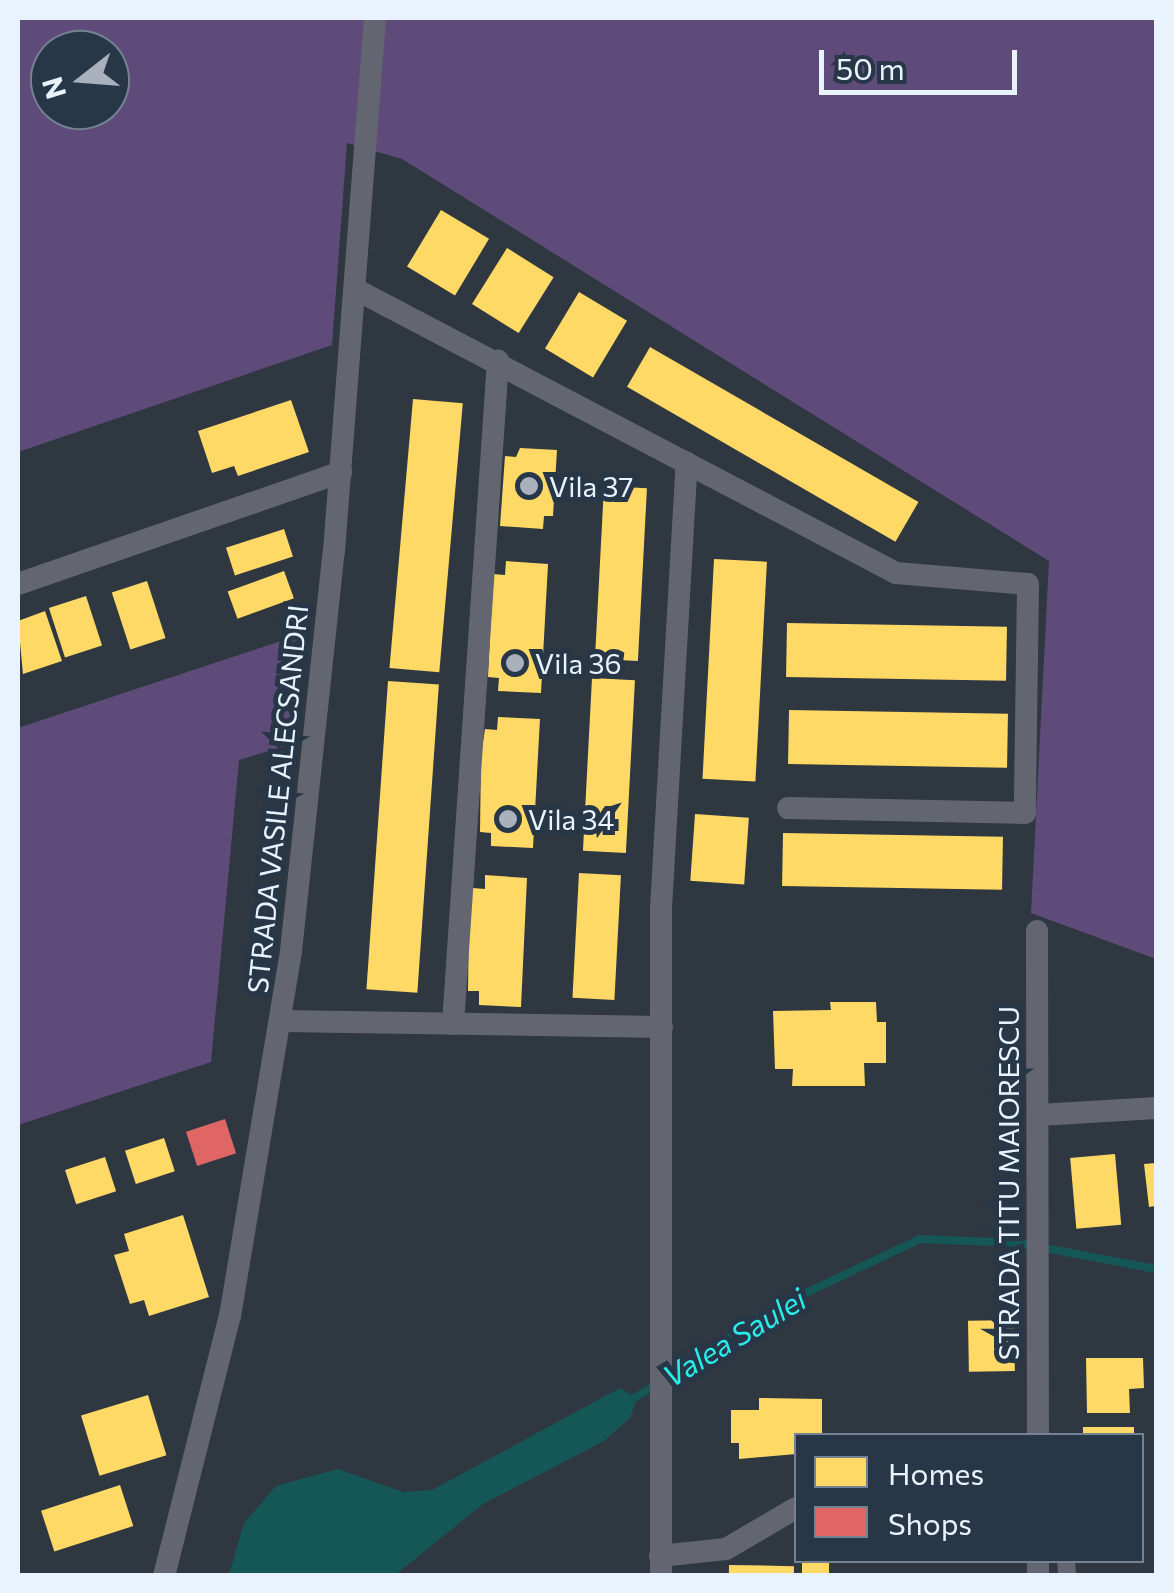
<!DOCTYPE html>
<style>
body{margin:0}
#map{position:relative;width:1174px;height:1593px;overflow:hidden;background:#2f3740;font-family:Commissioner,sans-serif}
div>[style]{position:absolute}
.green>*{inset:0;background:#5f4b7a}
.water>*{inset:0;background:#155757}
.homes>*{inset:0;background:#ffd966;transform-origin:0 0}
.shops>*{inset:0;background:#e06666;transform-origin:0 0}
.stream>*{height:8px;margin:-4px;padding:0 4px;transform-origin:4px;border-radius:4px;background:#155757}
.pedestrian>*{height:18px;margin:-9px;padding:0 9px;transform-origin:9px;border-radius:9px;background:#636670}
.minor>*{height:22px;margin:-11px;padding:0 11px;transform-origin:11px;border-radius:11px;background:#636670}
.dots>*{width:28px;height:28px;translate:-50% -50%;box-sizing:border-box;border:5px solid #273748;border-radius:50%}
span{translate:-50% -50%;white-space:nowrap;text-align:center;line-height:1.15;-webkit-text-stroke:10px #273748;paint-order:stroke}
.poi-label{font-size:28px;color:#e9f3fe}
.left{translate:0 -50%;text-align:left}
.street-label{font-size:28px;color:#e9f3fe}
.water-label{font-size:30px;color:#28edea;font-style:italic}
.frame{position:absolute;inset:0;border:20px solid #e9f3fe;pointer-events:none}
.legend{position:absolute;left:794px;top:1433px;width:350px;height:130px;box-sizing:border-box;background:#273748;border:2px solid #758291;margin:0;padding:12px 18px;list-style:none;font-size:30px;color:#e9f3fe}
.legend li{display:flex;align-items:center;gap:20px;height:50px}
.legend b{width:50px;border:2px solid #758291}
.north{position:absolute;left:30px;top:30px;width:100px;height:100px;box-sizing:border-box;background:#273748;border:2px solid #758291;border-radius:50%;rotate:253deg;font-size:28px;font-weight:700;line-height:40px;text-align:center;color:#e9f3fe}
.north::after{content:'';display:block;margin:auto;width:35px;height:45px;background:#a8b1bc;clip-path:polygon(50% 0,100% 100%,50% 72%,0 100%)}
.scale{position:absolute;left:819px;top:50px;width:198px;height:45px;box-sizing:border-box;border:5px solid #e9f3fe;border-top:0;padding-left:12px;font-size:30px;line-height:35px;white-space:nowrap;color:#e9f3fe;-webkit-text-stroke:8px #273748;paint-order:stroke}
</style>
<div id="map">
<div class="green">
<div style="clip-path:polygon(evenodd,18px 18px,1156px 18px,1156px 959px,1031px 913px,1049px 561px,402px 159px,347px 143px,332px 345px,18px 452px,18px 18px,50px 50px,110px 50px,110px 110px,50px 110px,50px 50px)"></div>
<div style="clip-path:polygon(296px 636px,291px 744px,239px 760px,211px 1062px,18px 1125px,18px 728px)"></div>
</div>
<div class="water">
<div style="clip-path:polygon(620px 1388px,636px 1398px,631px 1417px,604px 1441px,483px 1504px,395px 1575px,229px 1575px,244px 1523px,276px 1486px,338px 1469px,403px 1492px,432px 1490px)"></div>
</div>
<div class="homes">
<div style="left:441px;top:210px;width:56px;height:66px;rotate:31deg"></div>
<div style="left:507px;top:248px;width:55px;height:66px;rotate:32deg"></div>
<div style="left:579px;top:292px;width:56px;height:66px;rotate:31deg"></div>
<div style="left:650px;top:347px;width:310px;height:46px;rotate:30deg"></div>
<div style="left:413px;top:399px;width:50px;height:270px;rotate:5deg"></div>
<div style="clip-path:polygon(291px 400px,309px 452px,238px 476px,234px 466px,212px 473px,198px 431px)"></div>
<div style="clip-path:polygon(520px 448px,557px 450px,553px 516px,544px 516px,543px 529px,500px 526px,505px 456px,516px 457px)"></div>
<div style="left:604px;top:486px;width:43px;height:173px;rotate:3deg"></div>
<div style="left:284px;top:529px;width:29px;height:61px;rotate:72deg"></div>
<div style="left:714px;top:559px;width:53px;height:220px;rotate:3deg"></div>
<div style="clip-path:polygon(506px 561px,548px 564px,541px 693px,498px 691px,499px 678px,488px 677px,493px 574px,505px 575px)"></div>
<div style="left:284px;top:571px;width:29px;height:60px;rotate:70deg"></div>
<div style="left:147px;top:581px;width:60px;height:37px;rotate:72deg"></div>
<div style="left:86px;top:596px;width:52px;height:39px;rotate:72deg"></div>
<div style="clip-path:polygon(45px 611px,62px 661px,23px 674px,18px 621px)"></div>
<div style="left:787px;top:623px;width:220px;height:54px;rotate:1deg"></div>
<div style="left:592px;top:678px;width:43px;height:173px;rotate:3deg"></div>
<div style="left:388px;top:681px;width:51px;height:309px;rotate:4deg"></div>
<div style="left:789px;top:710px;width:219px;height:54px;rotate:1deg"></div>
<div style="clip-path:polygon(498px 717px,540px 719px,533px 848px,491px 846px,491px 833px,480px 832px,481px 756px,485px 729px,497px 730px)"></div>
<div style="left:695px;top:814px;width:54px;height:67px;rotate:4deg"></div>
<div style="left:783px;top:833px;width:220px;height:53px;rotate:1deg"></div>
<div style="left:579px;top:873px;width:42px;height:125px;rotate:3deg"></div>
<div style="clip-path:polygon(485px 875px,527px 878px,521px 1007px,479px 1005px,479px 991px,468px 991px,469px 915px,473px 888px,485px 889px)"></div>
<div style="clip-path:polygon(830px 1002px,876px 1002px,877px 1022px,886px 1022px,886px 1063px,864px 1063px,865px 1086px,792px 1086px,793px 1069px,775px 1069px,773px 1011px,831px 1010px)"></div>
<div style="left:164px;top:1138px;width:35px;height:41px;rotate:72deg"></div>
<div style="left:1115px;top:1154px;width:71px;height:45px;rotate:85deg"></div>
<div style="left:105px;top:1157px;width:36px;height:42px;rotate:72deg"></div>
<div style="clip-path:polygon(1156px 1163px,1156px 1206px,1149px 1207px,1144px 1164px)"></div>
<div style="clip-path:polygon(183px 1215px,209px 1297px,149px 1316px,144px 1300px,130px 1304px,114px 1255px,129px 1251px,124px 1234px)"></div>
<div style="left:1014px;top:1320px;width:51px;height:46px;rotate:89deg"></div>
<div style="clip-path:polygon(1086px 1358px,1143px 1358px,1144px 1388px,1129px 1389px,1130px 1413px,1087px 1413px)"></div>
<div style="left:148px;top:1395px;width:63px;height:70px;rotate:73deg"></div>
<div style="clip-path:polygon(759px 1398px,822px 1399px,822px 1436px,796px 1436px,796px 1454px,739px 1459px,739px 1443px,731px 1443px,731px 1410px,759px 1410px)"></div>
<div style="left:1134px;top:1427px;width:9px;height:51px;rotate:90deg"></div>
<div style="left:120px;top:1485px;width:43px;height:83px;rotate:72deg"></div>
<div style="left:802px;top:1560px;width:27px;height:16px"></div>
<div style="left:729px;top:1565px;width:65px;height:11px;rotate:1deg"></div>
</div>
<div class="shops">
<div style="left:225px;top:1119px;width:36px;height:41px;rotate:72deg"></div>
</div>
<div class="stream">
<div style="left:630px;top:1401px;width:169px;rotate:-32.9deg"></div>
<div style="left:772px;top:1309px;width:164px;rotate:-25.3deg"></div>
<div style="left:920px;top:1239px;width:98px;rotate:2.3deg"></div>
<div style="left:1018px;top:1243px;width:140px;rotate:10.7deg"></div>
</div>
<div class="pedestrian">
<div style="left:1066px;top:1560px;width:16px;rotate:86deg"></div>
</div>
<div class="minor">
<div style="left:355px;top:289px;width:611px;rotate:27.7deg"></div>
<div style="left:896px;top:573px;width:132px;rotate:4.8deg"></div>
<div style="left:1028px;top:584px;width:229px;rotate:90.8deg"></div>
<div style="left:1025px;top:813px;width:237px;rotate:-178.8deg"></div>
<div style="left:18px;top:584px;width:342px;rotate:-19.1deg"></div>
<div style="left:1037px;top:931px;width:505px;rotate:89.89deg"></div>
<div style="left:282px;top:1021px;width:380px;rotate:0.9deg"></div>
<div style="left:453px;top:1024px;width:665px;rotate:-86.12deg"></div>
<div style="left:1039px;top:1115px;width:117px;rotate:-3.4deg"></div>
<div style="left:660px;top:1556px;width:66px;rotate:-6.1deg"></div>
<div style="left:726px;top:1549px;width:81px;rotate:-30.4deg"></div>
<div style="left:164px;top:1576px;width:268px;rotate:-75.8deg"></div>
<div style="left:230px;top:1316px;width:370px;rotate:-80.5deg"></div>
<div style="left:291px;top:951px;width:402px;rotate:-83.9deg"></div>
<div style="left:334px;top:551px;width:535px;rotate:-85.6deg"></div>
<div style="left:661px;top:1576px;width:668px;rotate:-90deg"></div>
<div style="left:661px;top:908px;width:446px;rotate:-86.7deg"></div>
<div style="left:1038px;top:1576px;width:16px;rotate:-90deg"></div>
</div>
<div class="dots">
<div style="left:529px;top:486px;background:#a8b1bc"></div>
<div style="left:515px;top:663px;background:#a8b1bc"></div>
<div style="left:508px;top:819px;background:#a8b1bc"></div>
</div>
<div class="poi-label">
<span class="left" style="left:549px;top:486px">Vila 37</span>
<span class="left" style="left:535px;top:663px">Vila 36</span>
<span class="left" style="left:528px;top:819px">Vila 34</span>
</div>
<div class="street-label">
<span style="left:277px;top:799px;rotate:-84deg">STRADA VASILE ALECSANDRI</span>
<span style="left:1008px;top:1183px;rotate:-90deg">STRADA TITU MAIORESCU</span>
</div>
<div class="water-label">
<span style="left:734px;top:1337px;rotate:-31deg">Valea Saulei</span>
</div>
<div class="frame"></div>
<ul class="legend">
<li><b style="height:28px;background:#ffd966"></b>Homes</li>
<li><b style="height:28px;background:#e06666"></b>Shops</li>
</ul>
<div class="north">N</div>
<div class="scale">50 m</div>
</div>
